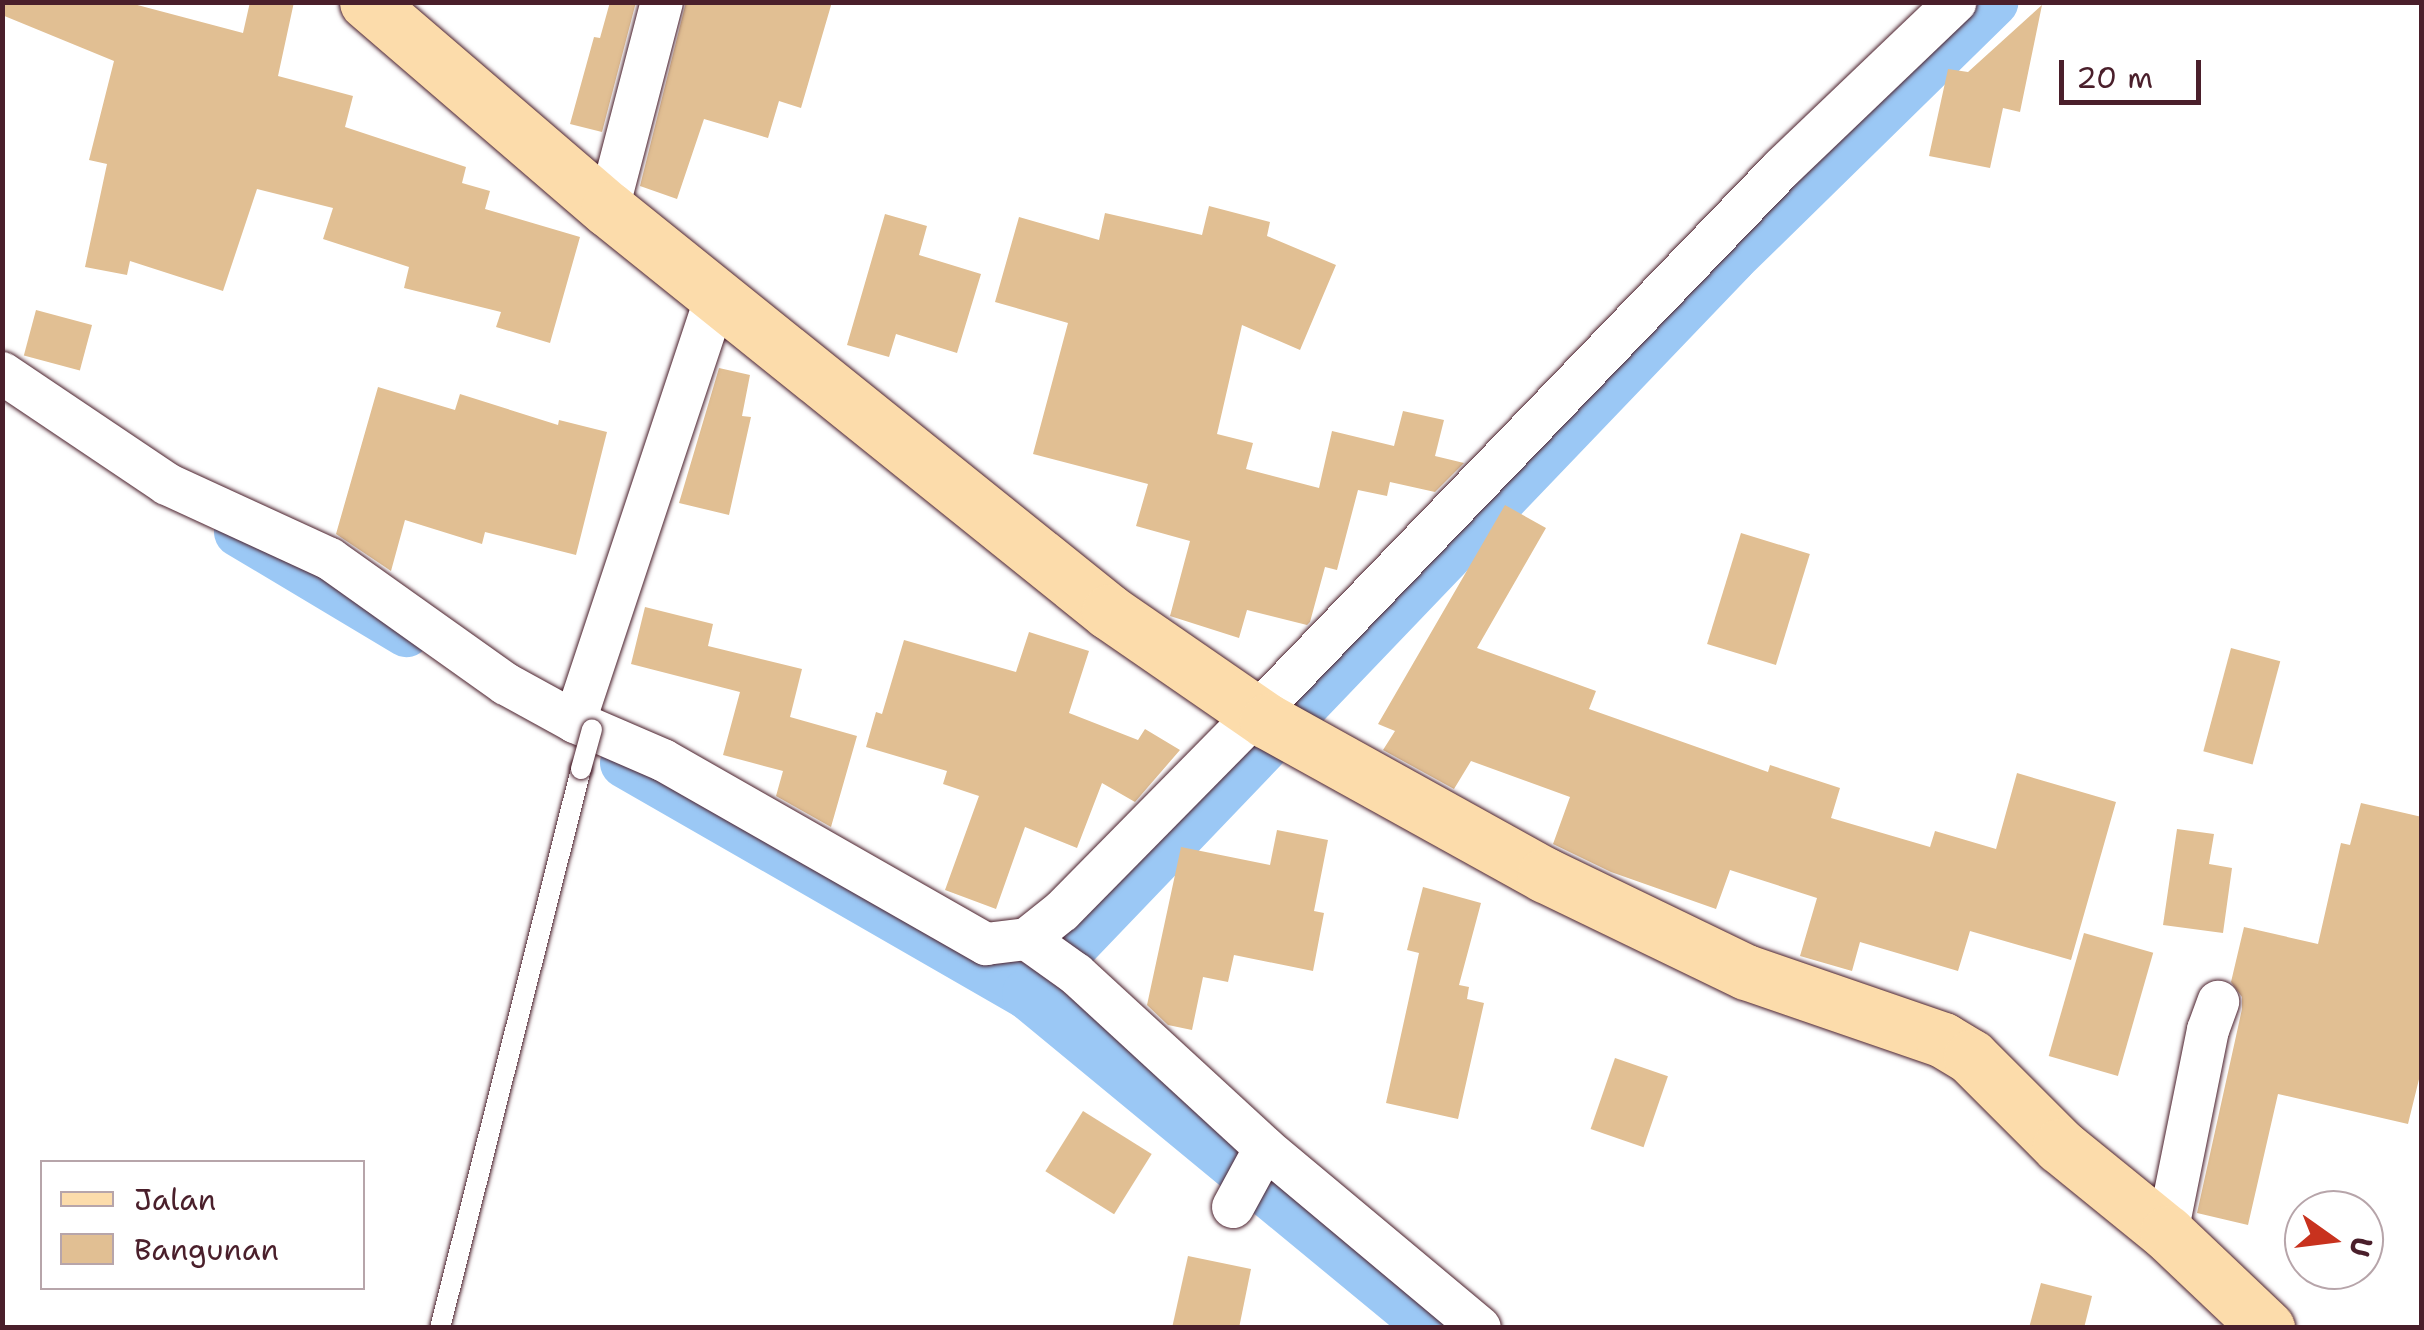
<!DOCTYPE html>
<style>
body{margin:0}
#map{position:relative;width:2424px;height:1330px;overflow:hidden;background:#fff;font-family:"Shantell Sans",sans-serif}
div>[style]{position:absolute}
.canal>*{height:50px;margin:-25px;padding:0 25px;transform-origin:25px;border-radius:25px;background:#9bc8f5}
.building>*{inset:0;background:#e1bf93;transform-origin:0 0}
.roads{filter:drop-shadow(0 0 2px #4a1f2b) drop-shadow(0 0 2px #4a1f2b)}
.lane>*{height:20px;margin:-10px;padding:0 10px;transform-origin:10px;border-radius:10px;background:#fff}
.street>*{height:42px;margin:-21px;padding:0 21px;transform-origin:21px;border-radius:21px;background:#fff}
.primary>*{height:55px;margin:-27.5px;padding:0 27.5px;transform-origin:27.5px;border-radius:27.5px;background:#fcdcab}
.bridges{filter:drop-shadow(0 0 2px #4a1f2b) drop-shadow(0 0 2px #4a1f2b)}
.lane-bridge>*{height:20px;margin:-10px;padding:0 10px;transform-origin:10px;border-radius:10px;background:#fff}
span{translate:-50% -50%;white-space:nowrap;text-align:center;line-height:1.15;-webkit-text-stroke:8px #fff;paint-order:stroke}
.frame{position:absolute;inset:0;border:5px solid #4a1f2b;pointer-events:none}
.legend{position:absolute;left:40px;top:1160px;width:325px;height:130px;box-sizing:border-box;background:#fff;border:2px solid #b7a5aa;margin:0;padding:12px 18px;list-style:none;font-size:30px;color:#4a1f2b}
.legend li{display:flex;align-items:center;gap:20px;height:50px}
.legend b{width:50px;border:2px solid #b7a5aa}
.north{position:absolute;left:2284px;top:1190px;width:100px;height:100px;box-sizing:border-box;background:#fff;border:2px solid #b7a5aa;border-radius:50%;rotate:104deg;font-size:28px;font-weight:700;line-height:40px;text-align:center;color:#4a1f2b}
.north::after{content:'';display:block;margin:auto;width:35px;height:45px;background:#c8321e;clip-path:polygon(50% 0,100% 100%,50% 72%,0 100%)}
.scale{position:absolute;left:2059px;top:60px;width:142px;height:45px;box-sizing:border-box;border:5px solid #4a1f2b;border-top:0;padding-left:12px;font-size:30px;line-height:35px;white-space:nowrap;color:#4a1f2b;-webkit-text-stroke:8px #fff;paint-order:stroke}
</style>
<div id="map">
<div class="canal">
<div style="left:239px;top:532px;width:195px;rotate:30.9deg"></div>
<div style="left:625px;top:763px;width:464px;rotate:29.9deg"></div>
<div style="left:1027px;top:994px;width:1019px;rotate:-46.23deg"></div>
<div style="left:1732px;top:258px;width:366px;rotate:-44.4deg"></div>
<div style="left:1027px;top:994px;width:525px;rotate:39.51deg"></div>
</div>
<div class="building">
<div style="clip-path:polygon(2px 2px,126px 2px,243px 33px,250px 2px,294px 2px,278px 76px,353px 96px,345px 127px,466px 167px,462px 183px,490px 191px,485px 209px,580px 237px,550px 343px,496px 327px,501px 312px,404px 288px,409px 267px,323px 239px,333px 208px,257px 189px,223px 291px,130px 261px,127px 275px,85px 267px,107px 164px,89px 160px,114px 61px,2px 15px)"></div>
<div style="clip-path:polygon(610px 2px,636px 2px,602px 132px,570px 124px,594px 37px,600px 38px)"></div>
<div style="clip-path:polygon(686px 2px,832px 2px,801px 108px,779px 101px,768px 138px,704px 119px,677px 199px,640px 186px)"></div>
<div style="clip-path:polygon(2042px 5px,2020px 112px,2003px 108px,1990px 168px,1929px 156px,1948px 69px,1968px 72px)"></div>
<div style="clip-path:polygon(1209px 206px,1270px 222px,1267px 236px,1336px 265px,1300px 350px,1242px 325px,1217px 434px,1253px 443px,1246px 469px,1319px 488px,1332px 431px,1394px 446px,1403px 411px,1444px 420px,1435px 456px,1464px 463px,1435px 492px,1390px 482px,1387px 496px,1358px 490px,1337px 570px,1325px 567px,1310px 622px,1307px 625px,1247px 610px,1239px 638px,1170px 616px,1190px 541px,1136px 526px,1148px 484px,1033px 454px,1068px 323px,995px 302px,1019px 217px,1099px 240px,1105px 213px,1202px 235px)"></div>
<div style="clip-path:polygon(885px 214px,927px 226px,919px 255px,981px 274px,957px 353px,896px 334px,889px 357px,847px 345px)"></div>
<div style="left:36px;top:310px;width:58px;height:47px;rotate:15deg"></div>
<div style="clip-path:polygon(719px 368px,750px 375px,742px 416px,751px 417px,729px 515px,679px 503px)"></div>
<div style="clip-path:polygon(378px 387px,455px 410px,460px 394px,558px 425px,559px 420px,607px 432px,576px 555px,485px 532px,482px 544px,405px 520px,391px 571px,336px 534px)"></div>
<div style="clip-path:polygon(1505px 505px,1546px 528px,1477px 648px,1596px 691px,1589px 709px,1768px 772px,1770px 765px,1840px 788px,1831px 818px,1930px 847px,1935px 831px,1996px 849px,2017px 773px,2116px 802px,2071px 960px,1970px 931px,1958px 971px,1860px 942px,1852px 971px,1800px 956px,1817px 898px,1730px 870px,1716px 909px,1611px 872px,1553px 844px,1570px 797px,1471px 761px,1454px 789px,1383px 750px,1395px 731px,1378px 724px)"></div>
<div style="left:1741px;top:533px;width:72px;height:116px;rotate:17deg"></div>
<div style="clip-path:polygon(645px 607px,713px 624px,708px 646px,802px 669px,790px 717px,857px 736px,831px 827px,776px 796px,783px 771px,723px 755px,740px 692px,631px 664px)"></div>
<div style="clip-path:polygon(1029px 632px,1089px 651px,1069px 713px,1138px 740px,1145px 729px,1180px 750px,1135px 802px,1102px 783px,1077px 848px,1025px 827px,996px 909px,945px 890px,979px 796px,943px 784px,947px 771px,866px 747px,876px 712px,882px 714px,904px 640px,1016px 672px)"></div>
<div style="left:2231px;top:648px;width:51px;height:107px;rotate:15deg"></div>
<div style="clip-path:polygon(2361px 803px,2422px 817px,2422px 1067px,2408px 1124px,2278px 1094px,2248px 1225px,2197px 1213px,2242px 1009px,2242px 997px,2231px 982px,2244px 927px,2318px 944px,2341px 843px,2350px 845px)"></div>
<div style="clip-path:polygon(2177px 829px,2214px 834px,2209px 864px,2232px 868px,2223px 933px,2163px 925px)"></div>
<div style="clip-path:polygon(1277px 830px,1328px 840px,1314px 911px,1324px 913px,1313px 971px,1234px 955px,1228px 982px,1203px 977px,1192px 1030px,1168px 1025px,1147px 1005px,1181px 847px,1270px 865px)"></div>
<div style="clip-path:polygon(1423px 887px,1481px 903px,1459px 985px,1469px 987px,1467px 999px,1484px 1003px,1458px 1119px,1386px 1103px,1419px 953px,1407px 950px)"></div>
<div style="left:2084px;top:933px;width:72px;height:128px;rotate:16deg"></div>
<div style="left:1615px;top:1058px;width:56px;height:75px;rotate:19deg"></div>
<div style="left:1083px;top:1111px;width:81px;height:71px;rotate:32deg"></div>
<div style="clip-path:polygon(1188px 1256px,1251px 1269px,1239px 1328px,1172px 1328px)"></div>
<div style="clip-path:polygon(2041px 1283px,2092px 1296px,2084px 1328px,2029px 1328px)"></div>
</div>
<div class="roads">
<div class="lane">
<div style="left:440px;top:1328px;width:577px;rotate:-75.84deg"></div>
</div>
<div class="street">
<div style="left:608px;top:209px;width:214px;rotate:-75.4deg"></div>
<div style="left:717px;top:294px;width:451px;rotate:108.4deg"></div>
<div style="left:575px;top:722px;width:96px;rotate:23.4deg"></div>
<div style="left:663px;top:760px;width:372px;rotate:29.7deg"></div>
<div style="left:986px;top:944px;width:41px;rotate:-7deg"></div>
<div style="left:1027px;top:939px;width:45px;rotate:-38.7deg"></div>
<div style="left:1062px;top:911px;width:278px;rotate:-45.4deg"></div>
<div style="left:1257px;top:713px;width:757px;rotate:-46.07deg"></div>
<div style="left:1782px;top:168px;width:240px;rotate:-43.7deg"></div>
<div style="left:2px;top:373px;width:199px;rotate:33.9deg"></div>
<div style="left:167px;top:484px;width:179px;rotate:24.7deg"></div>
<div style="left:330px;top:559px;width:216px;rotate:35.4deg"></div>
<div style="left:506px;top:684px;width:79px;rotate:28.8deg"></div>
<div style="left:1027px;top:939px;width:60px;rotate:35.5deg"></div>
<div style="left:1076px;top:974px;width:257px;rotate:42.6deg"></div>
<div style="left:1265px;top:1148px;width:280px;rotate:39.9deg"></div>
<div style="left:1233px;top:1207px;width:67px;rotate:-61.5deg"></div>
<div style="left:2167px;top:1233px;width:207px;rotate:-78.6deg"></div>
<div style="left:2208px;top:1030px;width:30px;rotate:-70deg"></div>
</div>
<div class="primary">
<div style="left:367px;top:2px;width:318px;rotate:40.7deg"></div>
<div style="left:608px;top:209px;width:643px;rotate:38.81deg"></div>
<div style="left:1109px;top:612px;width:192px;rotate:34.6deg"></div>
<div style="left:1267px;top:721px;width:318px;rotate:29deg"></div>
<div style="left:1545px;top:875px;width:223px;rotate:25.8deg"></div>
<div style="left:1746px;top:972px;width:208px;rotate:19deg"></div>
<div style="left:1943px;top:1040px;width:33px;rotate:31deg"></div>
<div style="left:1971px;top:1057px;width:126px;rotate:45deg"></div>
<div style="left:2060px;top:1146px;width:138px;rotate:39.1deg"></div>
<div style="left:2167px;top:1233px;width:138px;rotate:43.5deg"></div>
</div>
</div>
<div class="bridges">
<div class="lane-bridge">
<div style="left:581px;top:769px;width:41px;rotate:-74.6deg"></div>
</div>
</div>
<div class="frame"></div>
<ul class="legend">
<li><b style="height:12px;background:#fcdcab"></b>Jalan</li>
<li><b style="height:28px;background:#e1bf93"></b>Bangunan</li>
</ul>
<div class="north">U</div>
<div class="scale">20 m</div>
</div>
